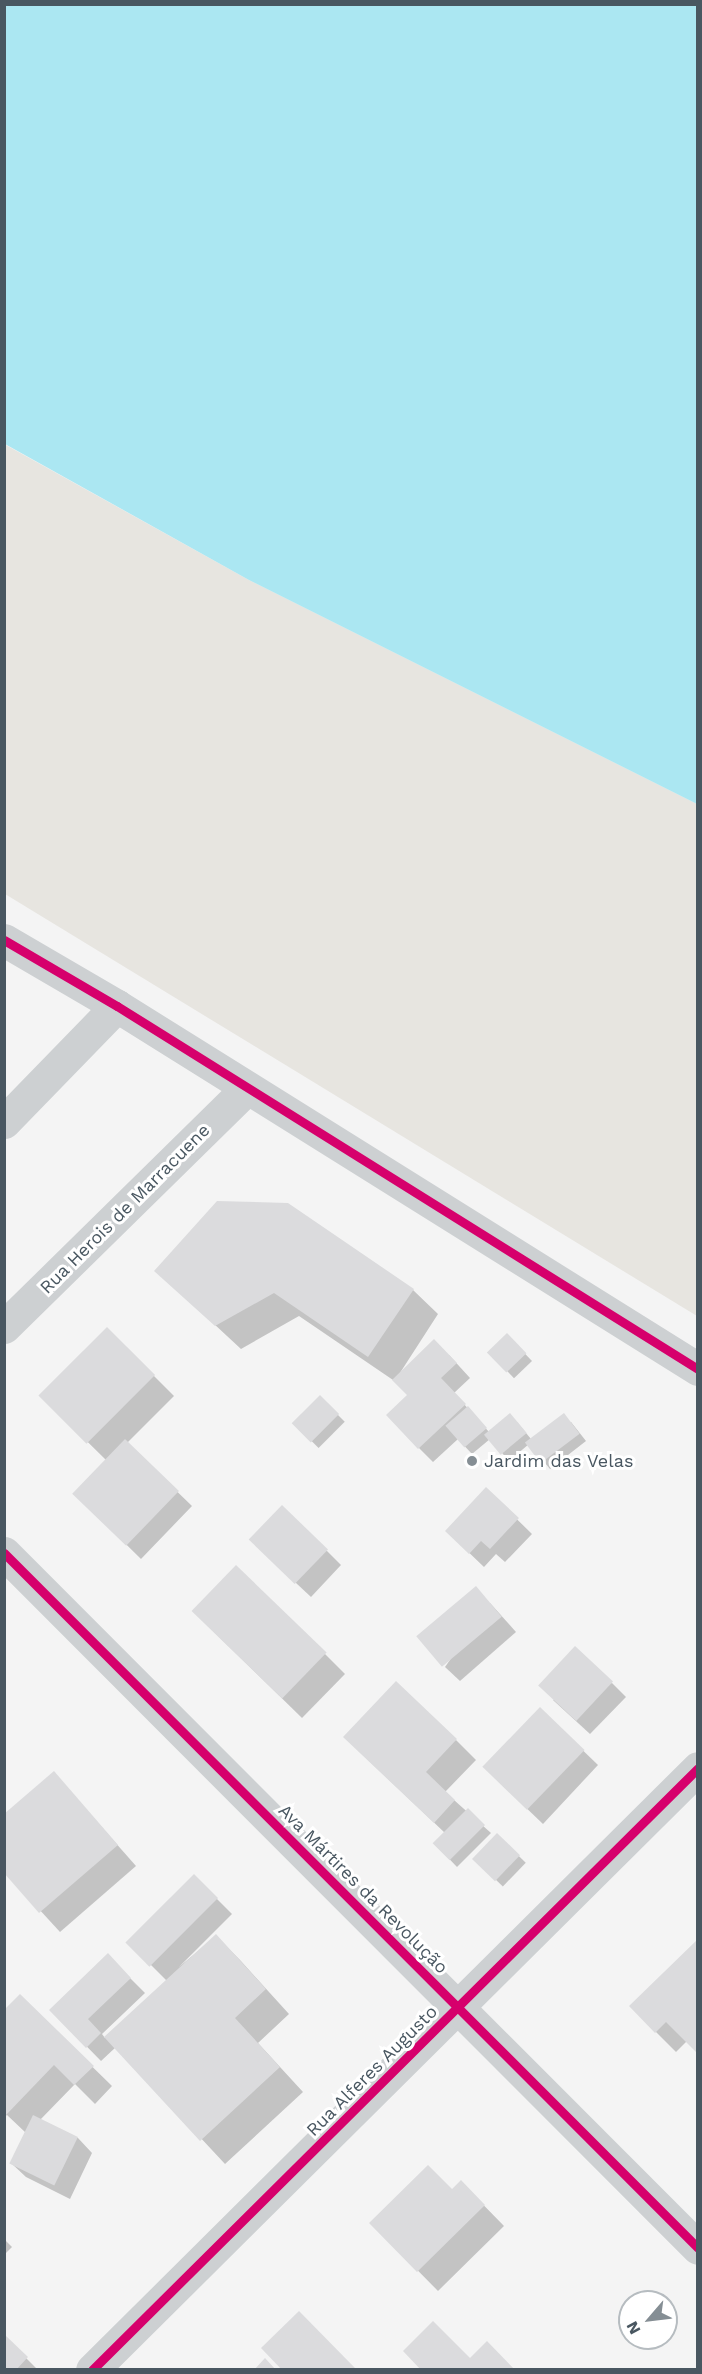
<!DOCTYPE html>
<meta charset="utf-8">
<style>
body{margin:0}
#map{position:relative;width:702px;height:2374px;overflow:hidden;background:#f4f4f4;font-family:"Work Sans",sans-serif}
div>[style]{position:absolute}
.sand>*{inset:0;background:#e7e5e0}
.water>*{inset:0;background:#abe7f2}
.shadow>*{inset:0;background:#0003;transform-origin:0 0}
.building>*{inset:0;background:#dbdbdd;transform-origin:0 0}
.minor>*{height:33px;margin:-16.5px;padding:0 16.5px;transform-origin:16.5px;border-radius:16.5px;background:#cdd0d2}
.tertiary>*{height:33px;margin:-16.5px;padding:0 16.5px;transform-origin:16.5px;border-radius:16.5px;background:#cdd0d2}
.cycleway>*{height:9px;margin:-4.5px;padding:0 4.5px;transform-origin:4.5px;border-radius:4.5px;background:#d6006c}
.dots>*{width:16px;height:16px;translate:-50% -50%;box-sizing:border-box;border:3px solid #fff;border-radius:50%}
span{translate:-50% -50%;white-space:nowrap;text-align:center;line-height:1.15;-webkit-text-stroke:6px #fff;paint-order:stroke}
.street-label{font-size:18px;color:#495761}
.poi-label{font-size:18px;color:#495761}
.left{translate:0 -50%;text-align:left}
.frame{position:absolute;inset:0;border:6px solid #495761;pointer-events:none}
.north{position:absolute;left:618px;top:2290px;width:60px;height:60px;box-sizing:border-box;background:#fff;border:2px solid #b6bcc0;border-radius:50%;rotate:242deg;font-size:16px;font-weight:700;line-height:24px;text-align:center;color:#495761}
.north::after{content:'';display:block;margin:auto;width:21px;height:27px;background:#858e94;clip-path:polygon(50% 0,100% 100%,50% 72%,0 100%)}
</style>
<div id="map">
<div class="sand">
<div style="clip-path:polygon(4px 444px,249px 580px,697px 804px,697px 1316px,5px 894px)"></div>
</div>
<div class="water">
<div style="clip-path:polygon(5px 4px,697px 5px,697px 804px,249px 580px,5px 444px)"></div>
</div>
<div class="shadow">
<div style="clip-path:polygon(287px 1204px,413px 1290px,438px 1314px,398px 1376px,449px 1355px,470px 1378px,454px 1393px,489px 1432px,517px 1422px,531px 1439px,571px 1422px,586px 1441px,550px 1469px,529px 1444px,509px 1461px,490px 1439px,472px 1454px,458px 1439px,433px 1462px,419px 1448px,409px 1396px,393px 1380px,299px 1316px,241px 1349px,157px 1271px)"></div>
<div style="clip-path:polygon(107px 1329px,174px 1396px,127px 1443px,192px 1506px,141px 1559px,74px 1493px,106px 1460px,41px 1396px)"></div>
<div style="left:507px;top:1335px;width:36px;height:25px;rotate:46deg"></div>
<div style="left:320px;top:1397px;width:35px;height:37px;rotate:45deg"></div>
<div style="clip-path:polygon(486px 1489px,532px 1534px,505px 1562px,496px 1554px,484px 1567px,461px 1545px)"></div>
<div style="clip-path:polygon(327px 1551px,341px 1565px,311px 1597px,265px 1554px)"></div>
<div style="clip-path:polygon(490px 1603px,516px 1632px,460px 1681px,445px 1667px)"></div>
<div style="clip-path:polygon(213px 1631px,325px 1654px,345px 1674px,302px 1718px)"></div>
<div style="clip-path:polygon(612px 1683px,626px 1697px,590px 1734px,553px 1700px)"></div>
<div style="clip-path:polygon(540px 1709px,598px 1765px,543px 1824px,499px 1782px)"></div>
<div style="clip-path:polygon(456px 1740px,476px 1760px,445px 1792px,491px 1833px,457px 1867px,434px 1843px,445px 1833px,365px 1757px)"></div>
<div style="clip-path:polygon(54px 1773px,136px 1866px,60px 1932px,4px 1871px)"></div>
<div style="left:497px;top:1835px;width:40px;height:33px;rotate:44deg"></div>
<div style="clip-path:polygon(194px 1876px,232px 1914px,179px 1967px,216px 1936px,240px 1960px,289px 2014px,258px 2043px,303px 2092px,225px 2164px,116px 2047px,101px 2061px,51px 2010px,122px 1970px,145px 1993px,102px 2034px,105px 2038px,167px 1981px,128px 1942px)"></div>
<div style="clip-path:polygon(698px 1941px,687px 2041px,676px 2052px,631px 2007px)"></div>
<div style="clip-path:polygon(20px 1996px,112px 2086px,95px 2104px,75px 2084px,40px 2120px,78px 2138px,92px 2153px,70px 2199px,26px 2177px,11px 2163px,26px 2133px,7px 2115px,4px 2117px,4px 2012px)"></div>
<div style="clip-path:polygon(461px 2182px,504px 2226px,438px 2291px,371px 2223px,452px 2191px)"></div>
<div style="clip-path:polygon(4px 2239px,12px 2247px,4px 2255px)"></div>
<div style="clip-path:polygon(4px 2336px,38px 2370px,4px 2370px)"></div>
</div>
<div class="building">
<div style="clip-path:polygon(217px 1201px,288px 1203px,414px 1289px,368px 1357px,274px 1293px,215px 1326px,154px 1271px)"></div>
<div style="left:107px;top:1327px;width:68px;height:97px;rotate:45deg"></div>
<div style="left:507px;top:1333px;width:28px;height:28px;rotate:46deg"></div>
<div style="clip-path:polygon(434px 1339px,457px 1363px,441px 1378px,466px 1404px,418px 1449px,386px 1415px,407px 1395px,392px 1380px)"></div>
<div style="left:320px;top:1395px;width:27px;height:40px;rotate:45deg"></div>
<div style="left:468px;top:1406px;width:29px;height:30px;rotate:49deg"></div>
<div style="left:510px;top:1413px;width:26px;height:34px;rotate:50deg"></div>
<div style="left:564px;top:1413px;width:26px;height:49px;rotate:53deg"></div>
<div style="left:125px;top:1439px;width:75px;height:76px;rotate:44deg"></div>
<div style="clip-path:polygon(486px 1487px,519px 1518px,490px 1549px,481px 1541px,469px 1554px,445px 1531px)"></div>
<div style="left:282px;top:1505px;width:64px;height:48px;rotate:44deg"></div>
<div style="left:236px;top:1565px;width:126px;height:64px;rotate:44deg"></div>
<div style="left:476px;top:1586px;width:40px;height:78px;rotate:50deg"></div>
<div style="left:575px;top:1646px;width:52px;height:54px;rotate:43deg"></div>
<div style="clip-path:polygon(396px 1681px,457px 1739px,426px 1772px,455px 1800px,434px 1823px,343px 1737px)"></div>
<div style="left:540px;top:1707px;width:62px;height:83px;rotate:44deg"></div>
<div style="clip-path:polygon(54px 1771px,118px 1845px,39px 1913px,4px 1873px,4px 1814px)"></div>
<div style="left:468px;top:1808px;width:24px;height:50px;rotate:45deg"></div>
<div style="left:497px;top:1833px;width:32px;height:36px;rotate:44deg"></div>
<div style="left:194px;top:1874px;width:34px;height:97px;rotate:45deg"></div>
<div style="clip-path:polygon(216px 1934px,266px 1989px,235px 2018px,280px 2067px,200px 2141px,104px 2037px)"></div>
<div style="clip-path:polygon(698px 1939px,698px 2054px,666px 2022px,655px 2033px,629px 2006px)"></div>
<div style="clip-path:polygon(108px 1953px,131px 1978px,88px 2019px,101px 2033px,86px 2048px,49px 2010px)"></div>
<div style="clip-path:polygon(20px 1994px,94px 2066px,74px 2085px,54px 2065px,6px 2115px,4px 2010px)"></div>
<div style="left:33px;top:2115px;width:50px;height:54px;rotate:26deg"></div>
<div style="clip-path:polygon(428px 2165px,452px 2189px,461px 2180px,485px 2205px,417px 2272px,369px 2223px)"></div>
<div style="clip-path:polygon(299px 2311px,355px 2368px,353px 2370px,282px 2370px,261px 2348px)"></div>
<div style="clip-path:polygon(433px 2321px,470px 2358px,487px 2341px,515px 2370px,421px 2370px,403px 2351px)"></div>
<div style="clip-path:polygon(4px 2334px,28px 2357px,16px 2370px,4px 2370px)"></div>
<div style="clip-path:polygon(265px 2358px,276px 2370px,254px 2370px)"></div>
</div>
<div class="minor">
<div style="left:4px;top:940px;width:131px;rotate:30.3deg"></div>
<div style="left:117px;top:1006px;width:685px;rotate:32deg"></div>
<div style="left:4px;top:1122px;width:162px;rotate:-45.8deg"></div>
<div style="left:4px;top:1327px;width:338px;rotate:-44.5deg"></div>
<div style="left:92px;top:2370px;width:854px;rotate:-44.81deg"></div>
</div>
<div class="tertiary">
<div style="left:4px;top:1553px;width:982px;rotate:45.04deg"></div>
</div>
<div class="cycleway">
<div style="left:4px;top:940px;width:131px;rotate:30.3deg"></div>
<div style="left:117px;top:1006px;width:685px;rotate:32deg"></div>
<div style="left:4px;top:1553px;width:982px;rotate:45.04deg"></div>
<div style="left:92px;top:2370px;width:854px;rotate:-44.81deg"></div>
</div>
<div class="dots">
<div style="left:472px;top:1461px;background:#858e94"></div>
</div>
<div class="street-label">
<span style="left:125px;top:1209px;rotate:-45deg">Rua Herois de Marracuene</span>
<span style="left:363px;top:1889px;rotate:45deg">Ava Mártires da Revolução</span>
<span style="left:372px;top:2071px;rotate:-45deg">Rua Alferes Augusto</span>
</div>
<div class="poi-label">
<span class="left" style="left:484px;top:1461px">Jardim das Velas</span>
</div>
<div class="frame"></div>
<div class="north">N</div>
</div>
